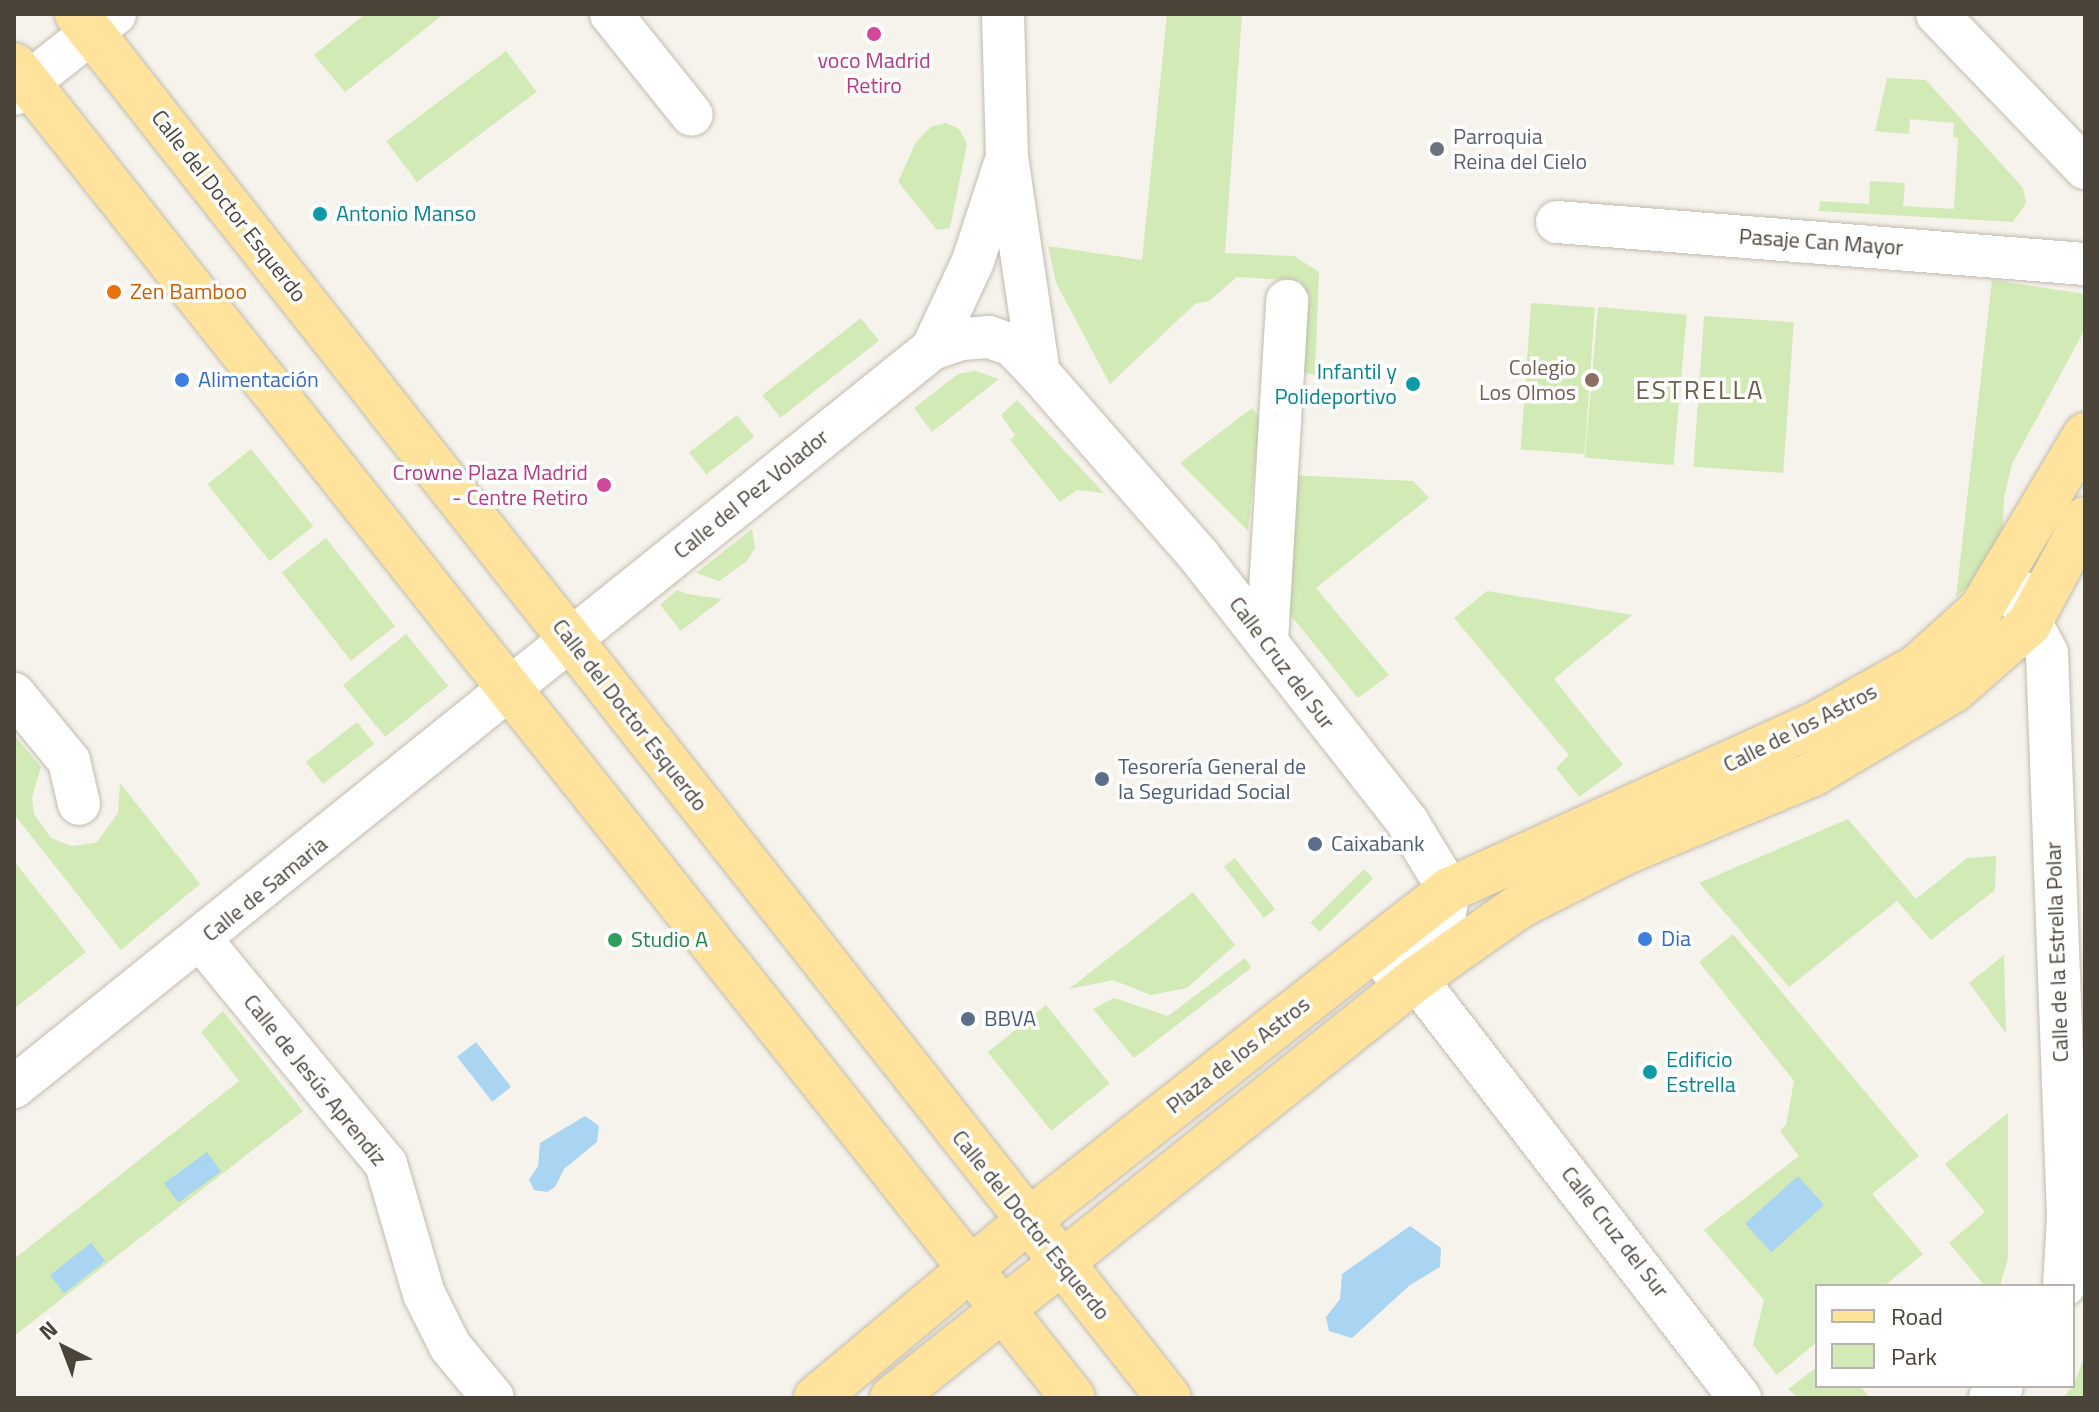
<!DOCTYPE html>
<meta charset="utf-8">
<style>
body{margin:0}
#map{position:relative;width:2099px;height:1412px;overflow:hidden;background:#f6f3ec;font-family:"Titillium Web",sans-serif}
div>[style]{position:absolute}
.green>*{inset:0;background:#d2eab5;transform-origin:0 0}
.water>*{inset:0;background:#a9d4f2;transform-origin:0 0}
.roads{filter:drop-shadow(0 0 2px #c2bbae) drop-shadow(0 0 2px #c2bbae)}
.minor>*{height:42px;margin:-21px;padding:0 21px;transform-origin:21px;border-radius:21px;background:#fff}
.major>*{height:44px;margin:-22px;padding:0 22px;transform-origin:22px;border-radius:22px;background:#ffe39c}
.dots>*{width:22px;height:22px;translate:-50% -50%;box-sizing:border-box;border:4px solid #fff;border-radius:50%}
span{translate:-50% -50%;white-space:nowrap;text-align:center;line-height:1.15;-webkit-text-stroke:7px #fff;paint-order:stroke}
.hotel-label{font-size:22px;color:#b23c85}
.right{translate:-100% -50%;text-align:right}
.worship-label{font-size:22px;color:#5b616d}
.left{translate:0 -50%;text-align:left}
.street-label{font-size:22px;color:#4b4439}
.culture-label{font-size:22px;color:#0d838f}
.food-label{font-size:22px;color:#c56008}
.education-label{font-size:22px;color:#785e54}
.shop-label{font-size:22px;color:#366cbe}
.service-label{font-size:22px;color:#4e5e75}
.leisure-label{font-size:22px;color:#27864d}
.quarter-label{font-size:26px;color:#6e6250;letter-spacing:2px}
.frame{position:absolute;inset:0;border:16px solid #4b4439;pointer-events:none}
.legend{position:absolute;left:1815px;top:1284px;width:260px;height:104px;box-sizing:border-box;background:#fff;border:2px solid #b7b4b0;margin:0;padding:10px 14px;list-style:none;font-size:24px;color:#4b4439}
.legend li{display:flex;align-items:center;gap:16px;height:40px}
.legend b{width:40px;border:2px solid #b7b4b0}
.north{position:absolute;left:24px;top:1308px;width:80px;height:80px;-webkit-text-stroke:6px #fff;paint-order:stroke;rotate:318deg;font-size:22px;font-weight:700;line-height:32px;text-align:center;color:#4b4439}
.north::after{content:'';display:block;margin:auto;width:28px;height:36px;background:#4b4439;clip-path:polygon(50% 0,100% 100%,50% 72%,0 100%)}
</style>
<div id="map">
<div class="green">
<div style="clip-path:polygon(365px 14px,444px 14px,345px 92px,314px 55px)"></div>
<div style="clip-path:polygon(1167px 14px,1242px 14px,1225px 253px,1294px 256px,1319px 272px,1315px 375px,1298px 371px,1301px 281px,1237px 277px,1209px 301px,1195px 304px,1110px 384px,1056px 283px,1048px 246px,1142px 260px)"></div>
<div style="left:506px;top:51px;width:51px;height:150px;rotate:53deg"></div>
<div style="clip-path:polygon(1887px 78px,1926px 80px,2023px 188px,2026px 203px,2013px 222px,1819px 211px,1820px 201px,1869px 204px,1870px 181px,1905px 183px,1903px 206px,1954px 209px,1958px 138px,1953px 137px,1954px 123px,1910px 119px,1909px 134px,1875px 131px)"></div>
<div style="clip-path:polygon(946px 123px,959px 129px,967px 144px,950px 228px,937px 230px,898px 182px,916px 142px,932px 126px)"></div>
<div style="clip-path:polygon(1992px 280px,2085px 294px,2085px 329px,2012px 464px,2004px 497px,2003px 531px,1976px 580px,1956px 597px)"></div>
<div style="left:1531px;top:303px;width:64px;height:147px;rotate:4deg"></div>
<div style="left:1598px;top:307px;width:89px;height:151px;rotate:5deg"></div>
<div style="left:1704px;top:316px;width:90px;height:151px;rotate:4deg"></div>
<div style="left:861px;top:318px;width:29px;height:125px;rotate:52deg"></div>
<div style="clip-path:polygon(976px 371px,999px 379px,932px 432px,914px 408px,958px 374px)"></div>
<div style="clip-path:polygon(1017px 400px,1104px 493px,1077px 490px,1060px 502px,1010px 440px,1015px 435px,1001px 415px)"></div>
<div style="clip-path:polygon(1252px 408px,1260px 418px,1248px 531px,1180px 463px)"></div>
<div style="left:737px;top:415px;width:28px;height:61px;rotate:52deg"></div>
<div style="left:251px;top:449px;width:99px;height:56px;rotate:51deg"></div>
<div style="clip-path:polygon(1291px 475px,1413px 481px,1429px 498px,1316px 588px,1389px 675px,1358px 698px,1288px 612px)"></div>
<div style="clip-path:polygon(752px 529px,755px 548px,747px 561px,719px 581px,696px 573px)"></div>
<div style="left:326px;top:538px;width:112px;height:56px;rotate:52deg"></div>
<div style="clip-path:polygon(677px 590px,688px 594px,722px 599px,681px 631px,660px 605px)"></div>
<div style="clip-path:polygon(1487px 591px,1632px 615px,1554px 679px,1623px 765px,1579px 797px,1556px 768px,1569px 755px,1454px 618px)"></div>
<div style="left:406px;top:634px;width:67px;height:81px;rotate:51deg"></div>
<div style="left:357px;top:722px;width:28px;height:65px;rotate:52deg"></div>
<div style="clip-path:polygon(14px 735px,41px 767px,32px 797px,34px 814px,51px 838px,71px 846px,96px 843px,118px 813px,120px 783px,200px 884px,121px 950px,14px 814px)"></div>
<div style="clip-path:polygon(1848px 819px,1916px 899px,1967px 858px,1996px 856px,1995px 890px,1931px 940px,1897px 901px,1789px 987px,1699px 883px)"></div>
<div style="left:1235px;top:858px;width:65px;height:14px;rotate:52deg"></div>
<div style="clip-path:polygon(14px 861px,86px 952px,14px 1009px)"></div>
<div style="left:1364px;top:869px;width:13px;height:76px;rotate:45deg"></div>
<div style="clip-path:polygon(1193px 892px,1235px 945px,1187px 988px,1151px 995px,1113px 980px,1069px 989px)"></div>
<div style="clip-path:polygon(1733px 934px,1919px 1156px,1872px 1194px,1923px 1254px,1884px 1286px,1817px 1286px,1817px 1342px,1777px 1375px,1753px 1345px,1764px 1300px,1704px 1230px,1799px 1156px,1780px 1131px,1786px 1125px,1794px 1081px,1699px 962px)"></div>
<div style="clip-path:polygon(2004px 955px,2006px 1033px,1969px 983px)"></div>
<div style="clip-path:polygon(1245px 958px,1251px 968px,1134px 1058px,1093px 1009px,1114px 998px,1168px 1016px)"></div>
<div style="left:1046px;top:1005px;width:101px;height:75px;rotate:51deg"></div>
<div style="clip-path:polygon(223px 1011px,303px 1111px,14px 1336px,14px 1259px,239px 1081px,201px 1032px)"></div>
<div style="clip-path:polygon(2008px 1113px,2008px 1258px,2000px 1286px,1985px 1286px,1949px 1243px,1985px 1212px,1945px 1164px)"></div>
<div style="clip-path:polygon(2085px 1356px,2085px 1398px,2063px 1398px,2073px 1386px)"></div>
<div style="clip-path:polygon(1817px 1367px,1817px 1386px,1860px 1386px,1870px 1398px,1799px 1398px,1788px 1389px)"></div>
</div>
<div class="water">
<div style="left:476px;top:1042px;width:57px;height:24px;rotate:52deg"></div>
<div style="clip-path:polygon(585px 1116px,599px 1126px,597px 1142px,564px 1169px,555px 1187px,547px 1192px,534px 1190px,529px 1180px,538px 1166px,540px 1143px)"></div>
<div style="left:207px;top:1152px;width:24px;height:53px;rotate:54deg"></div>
<div style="left:1798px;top:1176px;width:39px;height:71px;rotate:48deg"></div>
<div style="clip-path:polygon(1410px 1226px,1441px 1248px,1440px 1267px,1410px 1285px,1352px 1338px,1329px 1331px,1326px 1317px,1340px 1299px,1342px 1274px)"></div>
<div style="left:91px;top:1243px;width:23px;height:52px;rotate:52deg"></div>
</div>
<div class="roads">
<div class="minor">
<div style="left:611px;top:14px;width:129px;rotate:51.3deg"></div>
<div style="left:1003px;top:14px;width:143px;rotate:88.4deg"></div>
<div style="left:1007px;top:157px;width:218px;rotate:81.6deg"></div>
<div style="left:1937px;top:14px;width:214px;rotate:46.1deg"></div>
<div style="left:14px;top:94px;width:129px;rotate:-38.4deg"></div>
<div style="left:1557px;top:222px;width:530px;rotate:4.55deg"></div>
<div style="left:932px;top:349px;width:97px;rotate:-65deg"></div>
<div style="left:973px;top:261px;width:100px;rotate:-71.9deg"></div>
<div style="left:2024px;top:593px;width:10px;rotate:114deg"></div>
<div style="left:2020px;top:602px;width:58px;rotate:62.1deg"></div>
<div style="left:2047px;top:653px;width:564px;rotate:87.87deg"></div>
<div style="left:2068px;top:1217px;width:69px;rotate:93.3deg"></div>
<div style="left:1267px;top:641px;width:341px;rotate:-86.6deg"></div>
<div style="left:14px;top:694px;width:87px;rotate:50.6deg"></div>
<div style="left:69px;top:761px;width:44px;rotate:76.9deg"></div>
<div style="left:202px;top:941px;width:289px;rotate:50.5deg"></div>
<div style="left:386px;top:1164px;width:135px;rotate:73.7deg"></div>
<div style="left:424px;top:1294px;width:58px;rotate:63.4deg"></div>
<div style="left:450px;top:1346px;width:67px;rotate:50.4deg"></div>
<div style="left:1390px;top:967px;width:29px;rotate:25deg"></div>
<div style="left:1416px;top:979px;width:530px;rotate:52.29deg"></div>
<div style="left:14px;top:1087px;width:1178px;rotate:-38.8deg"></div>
<div style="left:932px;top:349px;width:31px;rotate:-19deg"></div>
<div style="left:961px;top:339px;width:28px;rotate:-4deg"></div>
<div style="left:989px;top:337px;width:24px;rotate:19deg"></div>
<div style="left:1012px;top:345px;width:39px;rotate:46deg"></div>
<div style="left:1039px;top:373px;width:243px;rotate:48.8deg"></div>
<div style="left:1199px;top:556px;width:339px;rotate:51.9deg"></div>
<div style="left:1408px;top:823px;width:79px;rotate:58.5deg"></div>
<div style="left:1449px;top:890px;width:43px;rotate:99.5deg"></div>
<div style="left:1442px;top:932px;width:54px;rotate:119deg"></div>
<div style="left:1990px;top:1398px;width:17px;rotate:-45deg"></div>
</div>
<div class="major">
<div style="left:77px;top:14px;width:1763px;rotate:51.73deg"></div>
<div style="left:14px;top:65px;width:1702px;rotate:51.53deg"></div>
<div style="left:816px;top:1398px;width:276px;rotate:-39.9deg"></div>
<div style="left:1028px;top:1221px;width:536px;rotate:-38.18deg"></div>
<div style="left:1449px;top:890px;width:409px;rotate:-24.4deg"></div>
<div style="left:1821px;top:721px;width:110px;rotate:-29.4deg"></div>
<div style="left:1917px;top:667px;width:86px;rotate:-42.2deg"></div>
<div style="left:1981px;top:609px;width:203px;rotate:-59.1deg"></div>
<div style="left:892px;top:1398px;width:671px;rotate:-38.65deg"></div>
<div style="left:1416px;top:979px;width:125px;rotate:-35.2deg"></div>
<div style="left:1518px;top:907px;width:119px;rotate:-27deg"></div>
<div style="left:1624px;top:853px;width:205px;rotate:-22.7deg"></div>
<div style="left:1813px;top:774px;width:164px;rotate:-30.8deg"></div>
<div style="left:1954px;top:690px;width:100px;rotate:-41.3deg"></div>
<div style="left:2029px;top:624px;width:119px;rotate:-61.9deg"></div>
</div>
</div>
<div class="dots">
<div style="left:874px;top:34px;background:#d1479c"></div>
<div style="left:1437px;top:149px;background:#6b7280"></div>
<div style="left:320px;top:214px;background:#0f9aa8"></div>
<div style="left:114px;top:292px;background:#e8710a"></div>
<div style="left:182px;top:380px;background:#3f7fe0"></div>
<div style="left:1592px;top:380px;background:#8d6e63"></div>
<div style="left:1413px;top:384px;background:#0f9aa8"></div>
<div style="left:604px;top:485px;background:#d1479c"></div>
<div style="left:1102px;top:779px;background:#5c6f8a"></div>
<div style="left:1315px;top:844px;background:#5c6f8a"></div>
<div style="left:1645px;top:939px;background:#3f7fe0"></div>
<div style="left:615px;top:940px;background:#2e9e5b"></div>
<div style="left:968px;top:1019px;background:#5c6f8a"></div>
<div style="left:1650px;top:1072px;background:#0f9aa8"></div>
</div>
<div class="hotel-label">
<span style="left:874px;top:73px">voco Madrid<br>Retiro</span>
<span class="right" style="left:588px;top:485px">Crowne Plaza Madrid<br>- Centre Retiro</span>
</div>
<div class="worship-label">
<span class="left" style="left:1453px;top:149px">Parroquia<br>Reina del Cielo</span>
</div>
<div class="street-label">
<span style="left:229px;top:206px;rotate:52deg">Calle del Doctor Esquerdo</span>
<span style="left:1821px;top:242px;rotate:4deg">Pasaje Can Mayor</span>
<span style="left:751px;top:494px;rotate:-39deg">Calle del Pez Volador</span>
<span style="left:1282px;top:663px;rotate:53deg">Calle Cruz del Sur</span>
<span style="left:630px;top:715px;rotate:52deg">Calle del Doctor Esquerdo</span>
<span style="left:1800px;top:728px;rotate:-27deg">Calle de los Astros</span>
<span style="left:265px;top:889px;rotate:-39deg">Calle de Samaria</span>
<span style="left:2057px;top:952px;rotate:-92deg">Calle de la Estrella Polar</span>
<span style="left:1238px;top:1055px;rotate:-38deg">Plaza de los Astros</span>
<span style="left:315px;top:1080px;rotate:51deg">Calle de Jesús Aprendiz</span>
<span style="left:1031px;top:1225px;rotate:51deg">Calle del Doctor Esquerdo</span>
<span style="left:1615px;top:1232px;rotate:52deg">Calle Cruz del Sur</span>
</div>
<div class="culture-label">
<span class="left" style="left:336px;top:214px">Antonio Manso</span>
<span class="right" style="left:1397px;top:384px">Infantil y<br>Polideportivo</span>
<span class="left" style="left:1666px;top:1072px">Edificio<br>Estrella</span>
</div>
<div class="food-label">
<span class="left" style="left:130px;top:292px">Zen Bamboo</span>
</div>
<div class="education-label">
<span class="right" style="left:1576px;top:380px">Colegio<br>Los Olmos</span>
</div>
<div class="shop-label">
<span class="left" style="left:198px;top:380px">Alimentación</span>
<span class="left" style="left:1661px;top:939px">Dia</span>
</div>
<div class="service-label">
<span class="left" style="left:1118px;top:779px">Tesorería General de<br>la Seguridad Social</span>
<span class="left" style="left:1331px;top:844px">Caixabank</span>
<span class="left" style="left:984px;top:1019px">BBVA</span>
</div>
<div class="leisure-label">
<span class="left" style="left:631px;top:940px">Studio A</span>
</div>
<div class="quarter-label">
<span style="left:1700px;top:390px">ESTRELLA</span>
</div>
<div class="frame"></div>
<ul class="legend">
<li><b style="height:10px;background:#ffe39c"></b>Road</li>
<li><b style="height:22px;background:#d2eab5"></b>Park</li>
</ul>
<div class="north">N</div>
</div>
